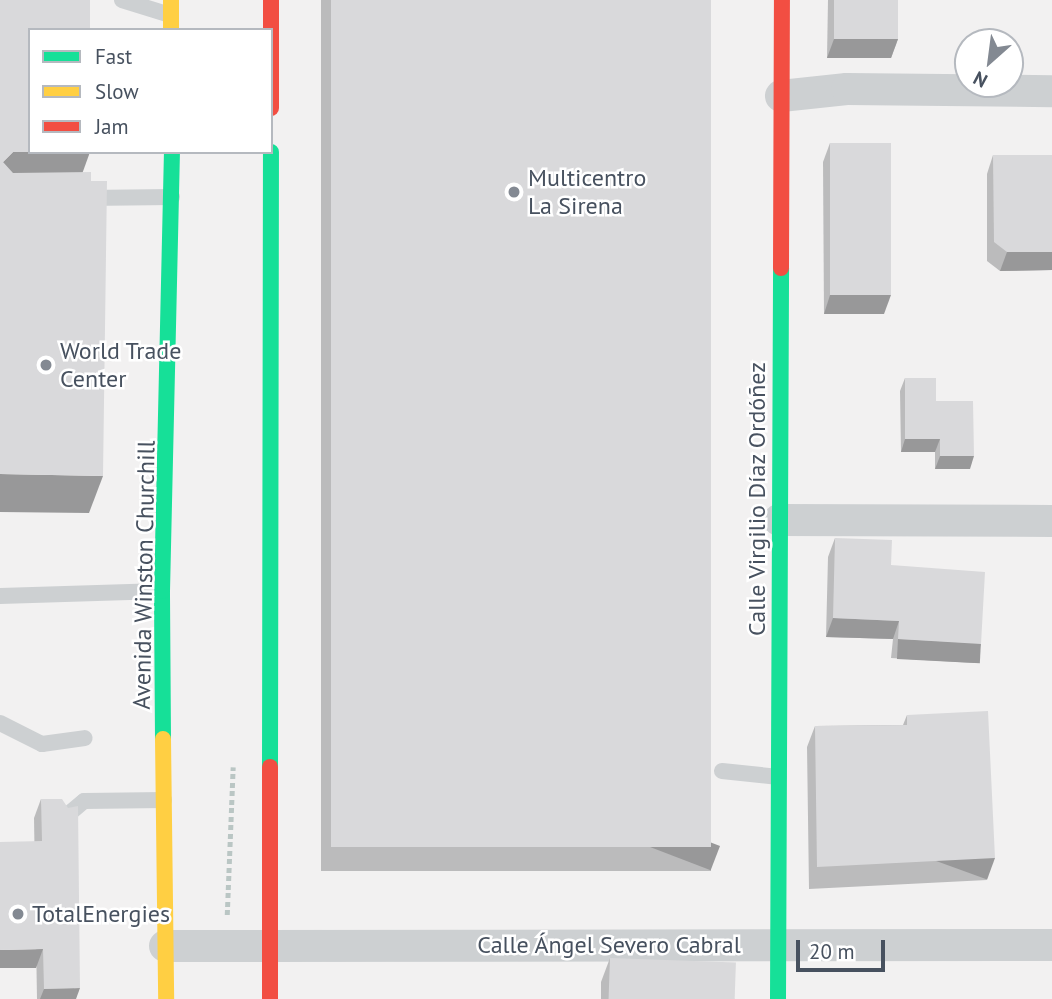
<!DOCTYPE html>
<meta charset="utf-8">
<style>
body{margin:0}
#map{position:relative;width:1052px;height:999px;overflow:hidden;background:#f2f1f1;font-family:"PT Sans",sans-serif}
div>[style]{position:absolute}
.path>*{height:4.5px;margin-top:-2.25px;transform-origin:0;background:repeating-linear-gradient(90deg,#bac6c4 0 5px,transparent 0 8.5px)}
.lane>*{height:16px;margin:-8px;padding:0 8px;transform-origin:8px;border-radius:8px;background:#cdd0d2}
.street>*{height:32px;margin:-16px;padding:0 16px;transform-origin:16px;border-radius:16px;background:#cdd0d2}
.fast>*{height:16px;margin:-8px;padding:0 8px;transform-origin:8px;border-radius:8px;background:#16e098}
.slow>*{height:16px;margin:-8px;padding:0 8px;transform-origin:8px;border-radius:8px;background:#ffcf43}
.jam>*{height:16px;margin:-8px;padding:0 8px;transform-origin:8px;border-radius:8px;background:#f24e42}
.wall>*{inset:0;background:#bbbbbc;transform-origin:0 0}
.shaded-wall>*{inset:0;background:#989899;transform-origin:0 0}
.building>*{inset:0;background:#d9d9db;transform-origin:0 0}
.dots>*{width:19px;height:19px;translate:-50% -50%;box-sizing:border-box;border:4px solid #fff;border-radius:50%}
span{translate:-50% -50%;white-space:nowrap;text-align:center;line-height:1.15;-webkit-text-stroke:5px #fff;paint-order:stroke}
.poi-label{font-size:24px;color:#47515f}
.left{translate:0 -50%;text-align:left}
.street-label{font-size:24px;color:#47515f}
.legend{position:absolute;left:28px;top:28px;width:245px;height:126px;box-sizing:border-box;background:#fff;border:2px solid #b5b9bf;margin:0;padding:9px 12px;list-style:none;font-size:21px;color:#47515f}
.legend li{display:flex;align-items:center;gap:14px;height:35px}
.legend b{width:35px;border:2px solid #b5b9bf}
.north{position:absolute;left:954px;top:28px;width:70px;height:70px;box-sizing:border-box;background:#fff;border:2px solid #b5b9bf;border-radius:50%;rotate:208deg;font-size:19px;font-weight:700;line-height:28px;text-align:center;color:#47515f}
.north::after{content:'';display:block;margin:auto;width:24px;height:32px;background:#838992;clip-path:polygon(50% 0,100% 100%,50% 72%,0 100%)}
.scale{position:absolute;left:796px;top:940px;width:89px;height:32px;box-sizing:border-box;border:4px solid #47515f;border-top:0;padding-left:9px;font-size:21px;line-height:24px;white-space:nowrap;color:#47515f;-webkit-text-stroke:5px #fff;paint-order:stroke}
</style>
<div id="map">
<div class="path">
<div style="left:227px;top:915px;width:148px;rotate:-87.7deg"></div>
</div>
<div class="lane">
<div style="left:122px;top:0;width:50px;rotate:17.4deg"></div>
<div style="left:86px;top:198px;width:86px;rotate:-0.7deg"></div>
<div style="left:0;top:596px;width:162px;rotate:-1.8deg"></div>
<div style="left:0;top:723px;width:47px;rotate:26.6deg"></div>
<div style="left:42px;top:744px;width:43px;rotate:-7.9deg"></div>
<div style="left:722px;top:771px;width:57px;rotate:6deg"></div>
<div style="left:65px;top:817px;width:25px;rotate:-40deg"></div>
<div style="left:84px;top:801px;width:80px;rotate:-0.7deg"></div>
</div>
<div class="street">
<div style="left:781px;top:96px;width:66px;rotate:-6.1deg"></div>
<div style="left:847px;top:89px;width:205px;rotate:0.6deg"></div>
<div style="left:779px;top:520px;width:273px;rotate:0.2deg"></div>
<div style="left:165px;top:946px;width:887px;rotate:-0.06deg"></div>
</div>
<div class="fast">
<div style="left:163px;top:739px;width:148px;rotate:-90.4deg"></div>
<div style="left:162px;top:591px;width:439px;rotate:-88.7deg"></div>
<div style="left:270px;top:767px;width:615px;rotate:-89.91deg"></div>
<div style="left:778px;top:999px;width:731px;rotate:-89.76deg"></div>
</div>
<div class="slow">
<div style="left:171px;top:0;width:30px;rotate:90deg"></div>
<div style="left:163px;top:739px;width:260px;rotate:89.3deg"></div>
</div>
<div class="jam">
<div style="left:271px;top:0;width:108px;rotate:90deg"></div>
<div style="left:781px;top:268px;width:268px;rotate:-89.8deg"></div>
<div style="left:270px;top:999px;width:232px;rotate:-90deg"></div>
</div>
<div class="wall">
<div style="left:321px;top:0;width:390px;height:871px"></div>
<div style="clip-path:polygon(828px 0,898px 0,898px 39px,891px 58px,827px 58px)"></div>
<div style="clip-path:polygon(830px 143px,884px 314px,824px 314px,823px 162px)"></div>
<div style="clip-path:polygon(993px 155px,1052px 155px,1052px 270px,1000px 271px,987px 261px,987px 174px)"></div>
<div style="clip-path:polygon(905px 378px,936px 401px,970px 469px,935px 469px,935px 452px,901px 452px,900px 391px)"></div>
<div style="clip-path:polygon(835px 538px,891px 565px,981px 644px,974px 663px,891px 658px,893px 639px,826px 637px,828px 557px)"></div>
<div style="clip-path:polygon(907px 715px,987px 880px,809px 889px,807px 747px,815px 726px,903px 725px)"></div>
<div style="clip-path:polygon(41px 799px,76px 999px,37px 999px,34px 818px)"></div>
<div style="clip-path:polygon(610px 958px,735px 999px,601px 999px,601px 982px)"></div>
</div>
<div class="shaded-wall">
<div style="clip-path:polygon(834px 39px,898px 39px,891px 58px,827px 58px)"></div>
<div style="clip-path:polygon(13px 152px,90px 152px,77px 188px,0 190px,3px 162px)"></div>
<div style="clip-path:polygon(1007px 252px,1052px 252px,1052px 270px,1000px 271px)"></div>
<div style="clip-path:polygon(830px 295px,891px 295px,884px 314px,824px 314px)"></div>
<div style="clip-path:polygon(905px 439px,940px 439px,935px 452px,901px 452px)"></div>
<div style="clip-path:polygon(940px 456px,974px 456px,970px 469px,935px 469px)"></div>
<div style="clip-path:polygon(0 474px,103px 476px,89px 513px,0 512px)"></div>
<div style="clip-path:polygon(833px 618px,899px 621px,893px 639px,826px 637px)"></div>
<div style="left:898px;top:639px;width:83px;height:20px;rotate:3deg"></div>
<div style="left:720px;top:846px;width:26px;height:381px;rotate:111deg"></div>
<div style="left:995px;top:858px;width:23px;height:178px;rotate:110deg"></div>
<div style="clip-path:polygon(43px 949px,36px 968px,0 968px,0 950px)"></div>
<div style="clip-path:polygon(80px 988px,76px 999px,40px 999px,44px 989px)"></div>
</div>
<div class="building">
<div style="clip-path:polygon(0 0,90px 0,90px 30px,30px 30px,30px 152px,13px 152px,3px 162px,13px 173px,91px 172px,91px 181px,107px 181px,103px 476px,0 474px)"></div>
<div style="left:331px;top:0;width:380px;height:847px"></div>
<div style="left:834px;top:0;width:64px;height:39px"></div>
<div style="left:830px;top:143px;width:61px;height:152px"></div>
<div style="clip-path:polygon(993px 155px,1052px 155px,1052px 252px,1007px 252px,994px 242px)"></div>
<div style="clip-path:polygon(905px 378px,936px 378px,936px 401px,973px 401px,974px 456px,940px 456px,940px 439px,905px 439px)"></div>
<div style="clip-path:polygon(835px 538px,892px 540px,891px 565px,985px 572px,981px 644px,898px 639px,899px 621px,833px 618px)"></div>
<div style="clip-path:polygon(988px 711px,995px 858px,817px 867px,815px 726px,907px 725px,907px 715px)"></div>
<div style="clip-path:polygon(41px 799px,62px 799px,68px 808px,78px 806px,80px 988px,44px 989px,43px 949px,0 950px,0 842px,42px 841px)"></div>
<div style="left:610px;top:958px;width:126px;height:41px;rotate:2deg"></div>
</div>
<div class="dots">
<div style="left:514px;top:192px;background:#838992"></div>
<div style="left:46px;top:365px;background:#838992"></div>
<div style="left:18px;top:914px;background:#838992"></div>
</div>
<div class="poi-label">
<span class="left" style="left:528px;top:192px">Multicentro<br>La Sirena</span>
<span class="left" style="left:60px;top:365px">World Trade<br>Center</span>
<span class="left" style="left:32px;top:914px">TotalEnergies</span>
</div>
<div class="street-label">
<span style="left:757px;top:499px;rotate:-90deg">Calle Virgilio Díaz Ordóñez</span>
<span style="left:144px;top:575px;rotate:-89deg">Avenida Winston Churchill</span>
<span style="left:609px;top:945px">Calle Ángel Severo Cabral</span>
</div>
<ul class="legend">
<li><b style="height:9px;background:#16e098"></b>Fast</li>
<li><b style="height:9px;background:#ffcf43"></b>Slow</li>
<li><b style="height:9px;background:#f24e42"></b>Jam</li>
</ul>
<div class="north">N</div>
<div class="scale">20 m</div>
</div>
